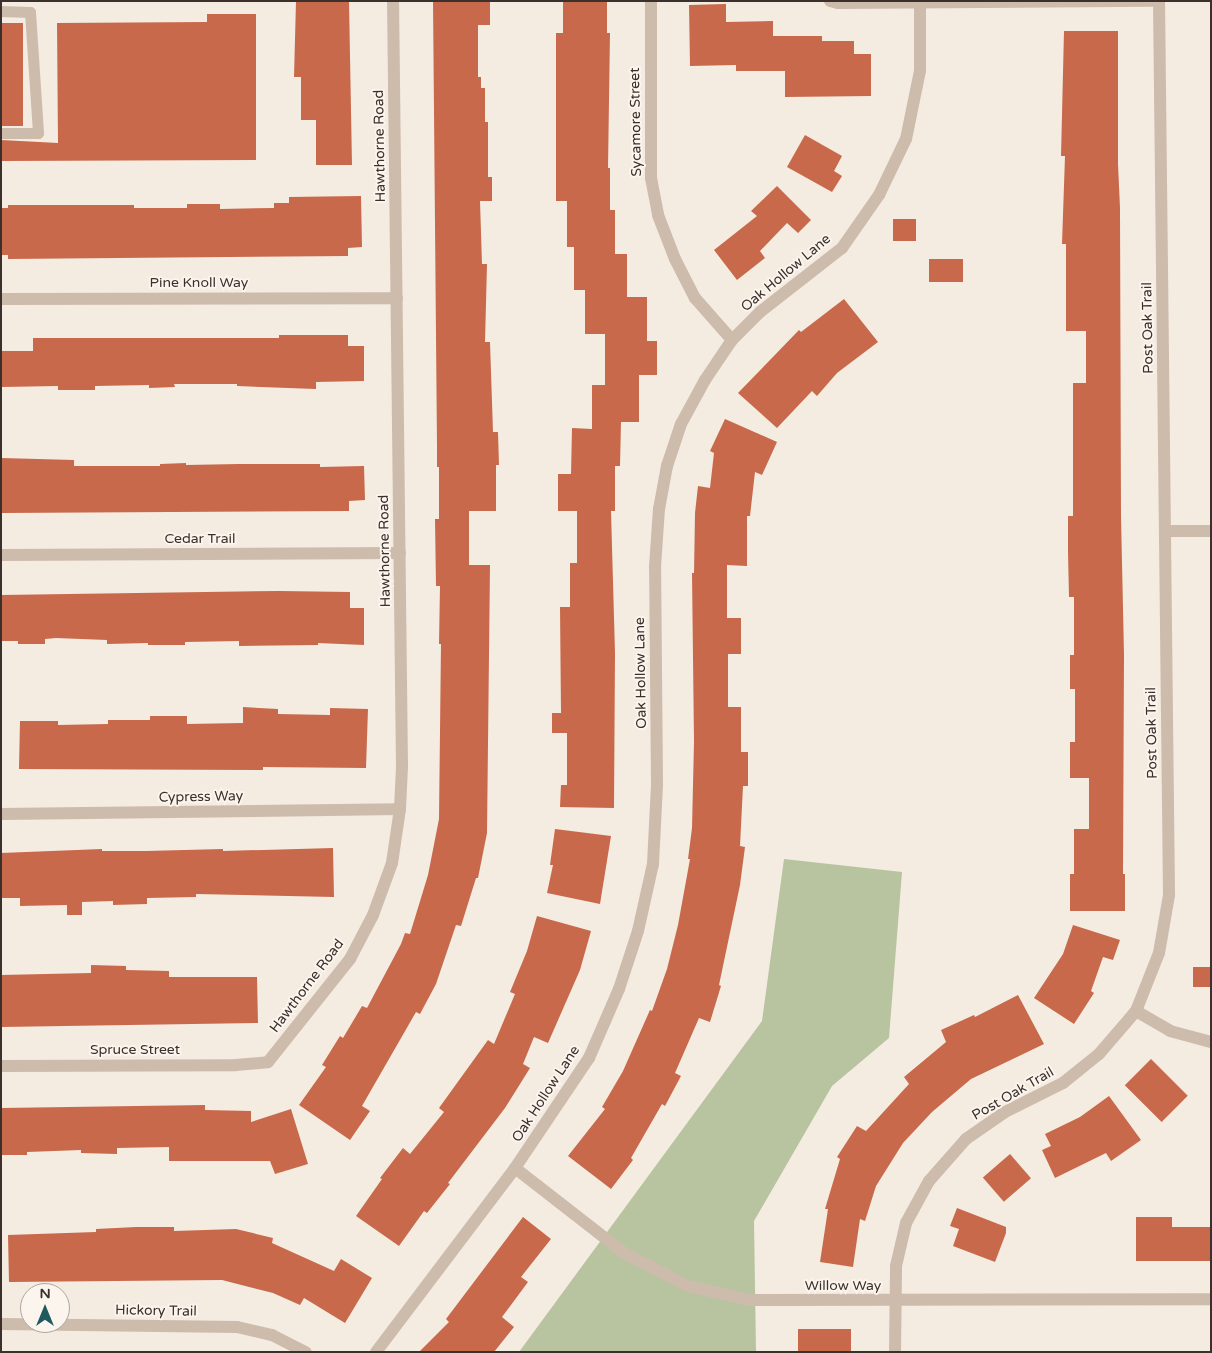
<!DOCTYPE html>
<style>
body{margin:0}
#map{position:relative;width:1212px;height:1353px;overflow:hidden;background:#f4ebe1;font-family:"Varela Round",sans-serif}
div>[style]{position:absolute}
.green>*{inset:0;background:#b8c4a0}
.building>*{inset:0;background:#c8694b;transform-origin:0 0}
.service>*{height:11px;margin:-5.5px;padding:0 5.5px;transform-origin:5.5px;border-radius:5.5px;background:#cdbbac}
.minor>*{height:12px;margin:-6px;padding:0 6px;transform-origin:6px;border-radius:6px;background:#cdbbac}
span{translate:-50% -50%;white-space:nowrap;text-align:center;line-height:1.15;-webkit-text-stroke:4px #fbf5ee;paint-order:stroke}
.street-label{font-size:14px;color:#3b302b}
.frame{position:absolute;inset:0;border:2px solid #3b302b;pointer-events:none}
.north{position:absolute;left:20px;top:1283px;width:50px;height:50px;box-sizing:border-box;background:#fbf5ee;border:1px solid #aea6a0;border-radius:50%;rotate:0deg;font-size:14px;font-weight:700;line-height:20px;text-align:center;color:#3b302b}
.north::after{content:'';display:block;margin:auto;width:18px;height:22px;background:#1f5a5e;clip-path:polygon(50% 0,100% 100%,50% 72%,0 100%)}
</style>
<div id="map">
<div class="green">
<div style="clip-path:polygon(784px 859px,902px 872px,889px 1038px,832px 1086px,754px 1221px,756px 1352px,519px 1352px,762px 1021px)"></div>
</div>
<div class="building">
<div style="clip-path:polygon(296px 1px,349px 1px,352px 165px,316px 165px,316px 120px,301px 120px,301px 77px,294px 77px)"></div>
<div style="clip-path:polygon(433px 1px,490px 1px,490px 25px,478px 25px,478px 77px,481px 77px,481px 88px,485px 88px,485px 122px,488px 122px,488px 177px,492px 177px,492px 201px,480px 201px,482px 264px,487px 264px,485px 342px,490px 342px,493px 432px,498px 432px,499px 465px,496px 465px,496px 511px,469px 511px,469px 565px,490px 565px,487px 833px,478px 878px,476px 878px,461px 926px,456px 925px,436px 984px,420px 1014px,416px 1012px,362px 1106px,370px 1111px,350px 1140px,299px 1105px,326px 1067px,322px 1065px,340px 1036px,343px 1038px,362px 1006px,367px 1008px,401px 944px,405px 933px,410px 934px,428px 875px,439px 819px,441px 644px,439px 644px,440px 586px,436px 586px,435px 519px,439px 519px,439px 467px,437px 467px,437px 447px)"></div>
<div style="clip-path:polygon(563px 1px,607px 1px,607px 33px,610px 33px,608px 168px,610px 168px,610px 210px,615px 210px,615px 254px,627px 254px,627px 297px,647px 297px,647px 341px,657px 341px,657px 375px,639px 375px,639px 422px,621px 422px,620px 466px,615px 466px,615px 511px,611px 511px,615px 653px,614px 808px,560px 807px,561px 785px,567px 785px,567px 733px,552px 733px,552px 713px,561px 713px,560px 607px,570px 607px,570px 563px,577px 563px,577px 511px,558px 511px,558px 474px,571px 474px,572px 428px,592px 429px,592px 385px,605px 385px,605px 334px,585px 334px,585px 290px,574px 290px,574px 247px,567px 247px,567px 201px,556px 201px,556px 33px,563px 33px)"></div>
<div style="clip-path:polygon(726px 4px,726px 22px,773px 21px,773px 36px,822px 36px,822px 41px,854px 41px,854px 54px,871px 54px,871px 96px,785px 97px,785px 71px,736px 71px,736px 65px,690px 66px,689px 5px)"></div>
<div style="clip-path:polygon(207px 14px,256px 14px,256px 160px,1px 161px,1px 140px,58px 143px,57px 23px,207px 22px)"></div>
<div style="left:1px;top:23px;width:22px;height:103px"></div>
<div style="clip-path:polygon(1064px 31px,1118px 31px,1118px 164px,1120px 208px,1121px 516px,1124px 655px,1123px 874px,1125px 874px,1125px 911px,1070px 911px,1070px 874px,1074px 874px,1074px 829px,1089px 829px,1089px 778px,1070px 778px,1070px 742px,1075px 742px,1075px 689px,1070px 689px,1070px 655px,1074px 655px,1074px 597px,1069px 597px,1068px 552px,1068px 516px,1073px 516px,1073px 383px,1086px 383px,1086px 331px,1066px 331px,1066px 244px,1062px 244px,1065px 156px,1061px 156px)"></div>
<div style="clip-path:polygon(805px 135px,842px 156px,834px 171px,842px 176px,832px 192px,787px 167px)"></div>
<div style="clip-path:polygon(777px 186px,811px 220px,798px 233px,787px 223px,760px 251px,765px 258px,737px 280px,714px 250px,757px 216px,751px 211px)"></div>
<div style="clip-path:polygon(361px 196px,362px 247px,348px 248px,348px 256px,8px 259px,8px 255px,1px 255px,1px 208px,8px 208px,8px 205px,134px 205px,134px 208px,187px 208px,187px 204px,220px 204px,220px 209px,274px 208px,274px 203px,289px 203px,289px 197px)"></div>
<div style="left:893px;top:219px;width:23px;height:22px"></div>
<div style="left:929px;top:259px;width:34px;height:23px"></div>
<div style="clip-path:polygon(844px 299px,878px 342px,837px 373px,817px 396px,812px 391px,777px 428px,738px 393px,799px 330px,801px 332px)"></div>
<div style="clip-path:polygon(279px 335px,348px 335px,348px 346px,364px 346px,364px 381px,316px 382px,316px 389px,237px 386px,237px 384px,174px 384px,175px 387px,149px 388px,149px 385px,95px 386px,95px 390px,58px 390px,58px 386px,1px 387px,1px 351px,33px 351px,33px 338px,279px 338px)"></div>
<div style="clip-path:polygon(725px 419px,777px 442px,762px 475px,755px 472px,750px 516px,747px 516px,747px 566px,727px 565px,727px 618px,741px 618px,741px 654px,728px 654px,728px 707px,741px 707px,741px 752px,748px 752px,748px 786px,743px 786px,740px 846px,745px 847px,740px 885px,719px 985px,721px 986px,710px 1022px,699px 1018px,675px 1073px,681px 1076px,665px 1106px,662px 1104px,631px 1158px,633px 1160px,611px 1189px,568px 1156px,605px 1109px,602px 1107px,623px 1071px,650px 1010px,652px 1011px,667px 969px,678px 925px,690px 859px,688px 859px,692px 828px,694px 742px,692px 573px,694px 573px,695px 513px,698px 486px,710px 488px,714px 453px,710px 451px)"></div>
<div style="clip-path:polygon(1px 458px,74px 460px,74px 466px,160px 466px,160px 464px,186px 463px,186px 465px,239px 464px,320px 464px,320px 467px,364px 466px,365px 500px,349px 501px,349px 511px,1px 513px)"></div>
<div style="clip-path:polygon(279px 591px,350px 592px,350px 608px,364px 608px,364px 645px,318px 643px,318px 645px,239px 646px,239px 641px,185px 642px,185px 645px,148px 645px,148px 643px,107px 644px,107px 640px,56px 638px,45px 639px,45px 644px,18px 644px,18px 641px,1px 641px,1px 595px)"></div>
<div style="clip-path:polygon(243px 707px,278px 709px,278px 714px,330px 715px,330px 708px,368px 709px,366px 768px,263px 767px,263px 770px,19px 769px,20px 721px,58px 721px,58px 725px,108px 724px,108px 720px,150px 720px,150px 716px,187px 716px,187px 724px,243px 723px)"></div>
<div style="clip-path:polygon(555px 829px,611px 836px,600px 904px,547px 893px,553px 865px,550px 865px)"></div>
<div style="clip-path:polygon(333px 848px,334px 897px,196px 894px,196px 897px,147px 898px,147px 904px,113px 905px,113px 901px,82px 902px,82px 915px,67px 915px,67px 905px,20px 906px,20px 898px,1px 898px,1px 853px,102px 849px,102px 851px,146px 851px,223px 849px,223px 851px)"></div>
<div style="clip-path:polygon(537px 916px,591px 931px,580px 970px,548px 1043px,534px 1037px,523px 1064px,530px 1068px,505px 1108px,448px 1183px,450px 1184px,427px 1213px,424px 1211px,399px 1246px,356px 1216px,382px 1179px,380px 1178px,403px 1148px,410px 1154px,444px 1112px,439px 1108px,488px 1040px,494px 1044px,515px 994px,510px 992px,527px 951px)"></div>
<div style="clip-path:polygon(1073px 925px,1120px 940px,1113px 960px,1103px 957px,1091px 991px,1094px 993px,1074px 1024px,1034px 998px,1063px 954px)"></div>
<div style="clip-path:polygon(91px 965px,126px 966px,126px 970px,169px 971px,169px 977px,257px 977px,258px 1023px,1px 1027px,1px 975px,91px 973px)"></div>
<div style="left:1193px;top:967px;width:18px;height:20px"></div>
<div style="clip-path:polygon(1018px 995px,1044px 1044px,971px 1079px,932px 1112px,903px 1143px,876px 1186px,865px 1221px,860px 1219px,853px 1267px,820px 1262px,828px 1209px,825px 1209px,840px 1159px,837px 1157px,857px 1126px,866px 1131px,909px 1084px,904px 1077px,946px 1042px,941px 1030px,974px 1015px,975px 1017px)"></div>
<div style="left:1151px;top:1059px;width:52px;height:37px;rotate:45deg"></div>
<div style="clip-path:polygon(1109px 1096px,1141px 1140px,1111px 1161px,1106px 1153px,1055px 1178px,1042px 1150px,1051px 1146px,1045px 1134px,1080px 1117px)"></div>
<div style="clip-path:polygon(205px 1105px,205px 1110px,251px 1111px,251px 1122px,291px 1109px,308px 1164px,275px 1174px,270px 1161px,169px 1161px,169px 1147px,117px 1148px,117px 1154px,81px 1153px,81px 1150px,27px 1152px,27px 1155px,1px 1155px,1px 1108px)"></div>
<div style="left:1010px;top:1154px;width:32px;height:36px;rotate:49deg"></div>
<div style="clip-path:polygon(957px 1208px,1006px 1227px,1006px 1233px,995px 1262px,953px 1246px,959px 1229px,950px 1226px)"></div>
<div style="clip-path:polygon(523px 1217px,551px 1239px,521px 1277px,528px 1282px,502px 1317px,514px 1327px,494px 1352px,419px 1352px,449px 1322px,446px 1319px)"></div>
<div style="clip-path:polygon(1136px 1217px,1172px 1217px,1172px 1227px,1211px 1227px,1211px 1261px,1136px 1261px)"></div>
<div style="clip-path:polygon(136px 1227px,174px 1227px,174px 1231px,236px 1229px,273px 1238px,272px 1243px,334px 1271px,341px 1259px,372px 1278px,345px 1323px,304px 1298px,300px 1305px,273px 1293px,222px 1280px,9px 1282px,8px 1235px,96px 1232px,96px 1229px)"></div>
<div style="left:798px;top:1329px;width:53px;height:23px"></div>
</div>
<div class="service">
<div style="left:1px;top:11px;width:29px;rotate:2deg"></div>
<div style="left:30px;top:12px;width:121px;rotate:86.2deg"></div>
<div style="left:38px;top:133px;width:37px;rotate:180deg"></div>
</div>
<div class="minor">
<div style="left:651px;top:1px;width:177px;rotate:90deg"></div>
<div style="left:651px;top:178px;width:38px;rotate:79deg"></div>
<div style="left:658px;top:215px;width:47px;rotate:68.9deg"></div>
<div style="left:675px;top:259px;width:44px;rotate:62.9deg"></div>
<div style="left:695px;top:298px;width:56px;rotate:48.6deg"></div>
<div style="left:830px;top:1px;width:8px;rotate:14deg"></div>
<div style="left:838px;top:3px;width:315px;rotate:-0.4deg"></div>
<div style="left:1px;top:299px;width:396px;rotate:-0.1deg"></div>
<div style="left:1165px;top:531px;width:46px"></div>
<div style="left:1px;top:555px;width:399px;rotate:-0.3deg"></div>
<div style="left:1px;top:814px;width:399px;rotate:-0.7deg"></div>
<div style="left:1136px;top:1011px;width:39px;rotate:30deg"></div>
<div style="left:1170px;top:1031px;width:42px;rotate:15deg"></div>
<div style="left:1px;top:1066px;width:235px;rotate:-0.2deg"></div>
<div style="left:236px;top:1065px;width:32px;rotate:-5deg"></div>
<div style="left:268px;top:1062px;width:132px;rotate:-51.5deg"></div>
<div style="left:350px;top:959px;width:50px;rotate:-62.4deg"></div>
<div style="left:373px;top:915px;width:55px;rotate:-69.9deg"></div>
<div style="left:392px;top:863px;width:55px;rotate:-81.6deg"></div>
<div style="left:400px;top:809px;width:42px;rotate:-87.3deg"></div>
<div style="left:402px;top:767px;width:766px;rotate:-90.67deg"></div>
<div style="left:515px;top:1168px;width:138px;rotate:37.9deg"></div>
<div style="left:624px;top:1253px;width:72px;rotate:27.3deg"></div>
<div style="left:688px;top:1286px;width:63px;rotate:12.9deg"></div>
<div style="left:749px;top:1300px;width:462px;rotate:-0.1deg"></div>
<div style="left:1px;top:1324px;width:236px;rotate:0.7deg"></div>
<div style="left:237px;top:1327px;width:36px;rotate:13deg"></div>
<div style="left:272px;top:1335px;width:38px;rotate:27deg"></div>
<div style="left:376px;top:1352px;width:231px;rotate:-52.9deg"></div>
<div style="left:515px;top:1168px;width:133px;rotate:-56.1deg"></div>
<div style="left:589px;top:1058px;width:75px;rotate:-66.5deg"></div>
<div style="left:619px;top:989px;width:61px;rotate:-71.9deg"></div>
<div style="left:638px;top:931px;width:69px;rotate:-77.4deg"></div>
<div style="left:653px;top:864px;width:79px;rotate:-87.1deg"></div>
<div style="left:657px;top:785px;width:218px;rotate:-90.5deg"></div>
<div style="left:655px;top:567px;width:58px;rotate:-86.1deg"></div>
<div style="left:659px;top:509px;width:44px;rotate:-79.5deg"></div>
<div style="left:667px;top:466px;width:44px;rotate:-71.6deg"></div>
<div style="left:681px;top:424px;width:50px;rotate:-61.4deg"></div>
<div style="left:705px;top:380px;width:48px;rotate:-56deg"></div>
<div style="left:732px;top:340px;width:40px;rotate:-45deg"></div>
<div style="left:760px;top:312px;width:104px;rotate:-38deg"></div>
<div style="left:842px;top:248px;width:65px;rotate:-55.1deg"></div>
<div style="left:879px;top:195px;width:62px;rotate:-64.3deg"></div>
<div style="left:906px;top:139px;width:69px;rotate:-78.4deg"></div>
<div style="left:920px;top:71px;width:70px;rotate:-90deg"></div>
<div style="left:895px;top:1352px;width:86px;rotate:-89.3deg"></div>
<div style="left:896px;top:1266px;width:44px;rotate:-76.9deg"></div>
<div style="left:906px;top:1223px;width:48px;rotate:-61.3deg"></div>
<div style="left:929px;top:1181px;width:56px;rotate:-48.6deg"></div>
<div style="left:966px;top:1139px;width:47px;rotate:-34.7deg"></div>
<div style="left:1005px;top:1112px;width:65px;rotate:-26.6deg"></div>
<div style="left:1063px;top:1083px;width:46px;rotate:-38.9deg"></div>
<div style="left:1099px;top:1054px;width:57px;rotate:-49.3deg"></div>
<div style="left:1136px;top:1011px;width:62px;rotate:-68.4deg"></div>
<div style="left:1159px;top:953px;width:59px;rotate:-80.2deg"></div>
<div style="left:1169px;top:895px;width:894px;rotate:-90.64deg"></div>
</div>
<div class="street-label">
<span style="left:636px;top:122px;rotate:-91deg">Sycamore Street</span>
<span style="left:380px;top:146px;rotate:-91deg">Hawthorne Road</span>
<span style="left:786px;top:273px;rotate:-40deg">Oak Hollow Lane</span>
<span style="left:199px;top:283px">Pine Knoll Way</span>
<span style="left:1148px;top:328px;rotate:-91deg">Post Oak Trail</span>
<span style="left:200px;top:539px">Cedar Trail</span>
<span style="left:385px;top:551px;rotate:-91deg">Hawthorne Road</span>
<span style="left:641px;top:673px;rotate:-91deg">Oak Hollow Lane</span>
<span style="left:1152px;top:733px;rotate:-91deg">Post Oak Trail</span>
<span style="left:201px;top:797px;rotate:-1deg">Cypress Way</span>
<span style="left:307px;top:986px;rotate:-53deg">Hawthorne Road</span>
<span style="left:135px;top:1050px">Spruce Street</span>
<span style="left:546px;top:1094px;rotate:-57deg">Oak Hollow Lane</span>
<span style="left:1013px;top:1094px;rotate:-30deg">Post Oak Trail</span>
<span style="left:843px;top:1286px">Willow Way</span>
<span style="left:156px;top:1311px;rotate:1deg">Hickory Trail</span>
</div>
<div class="frame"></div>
<div class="north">N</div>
</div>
